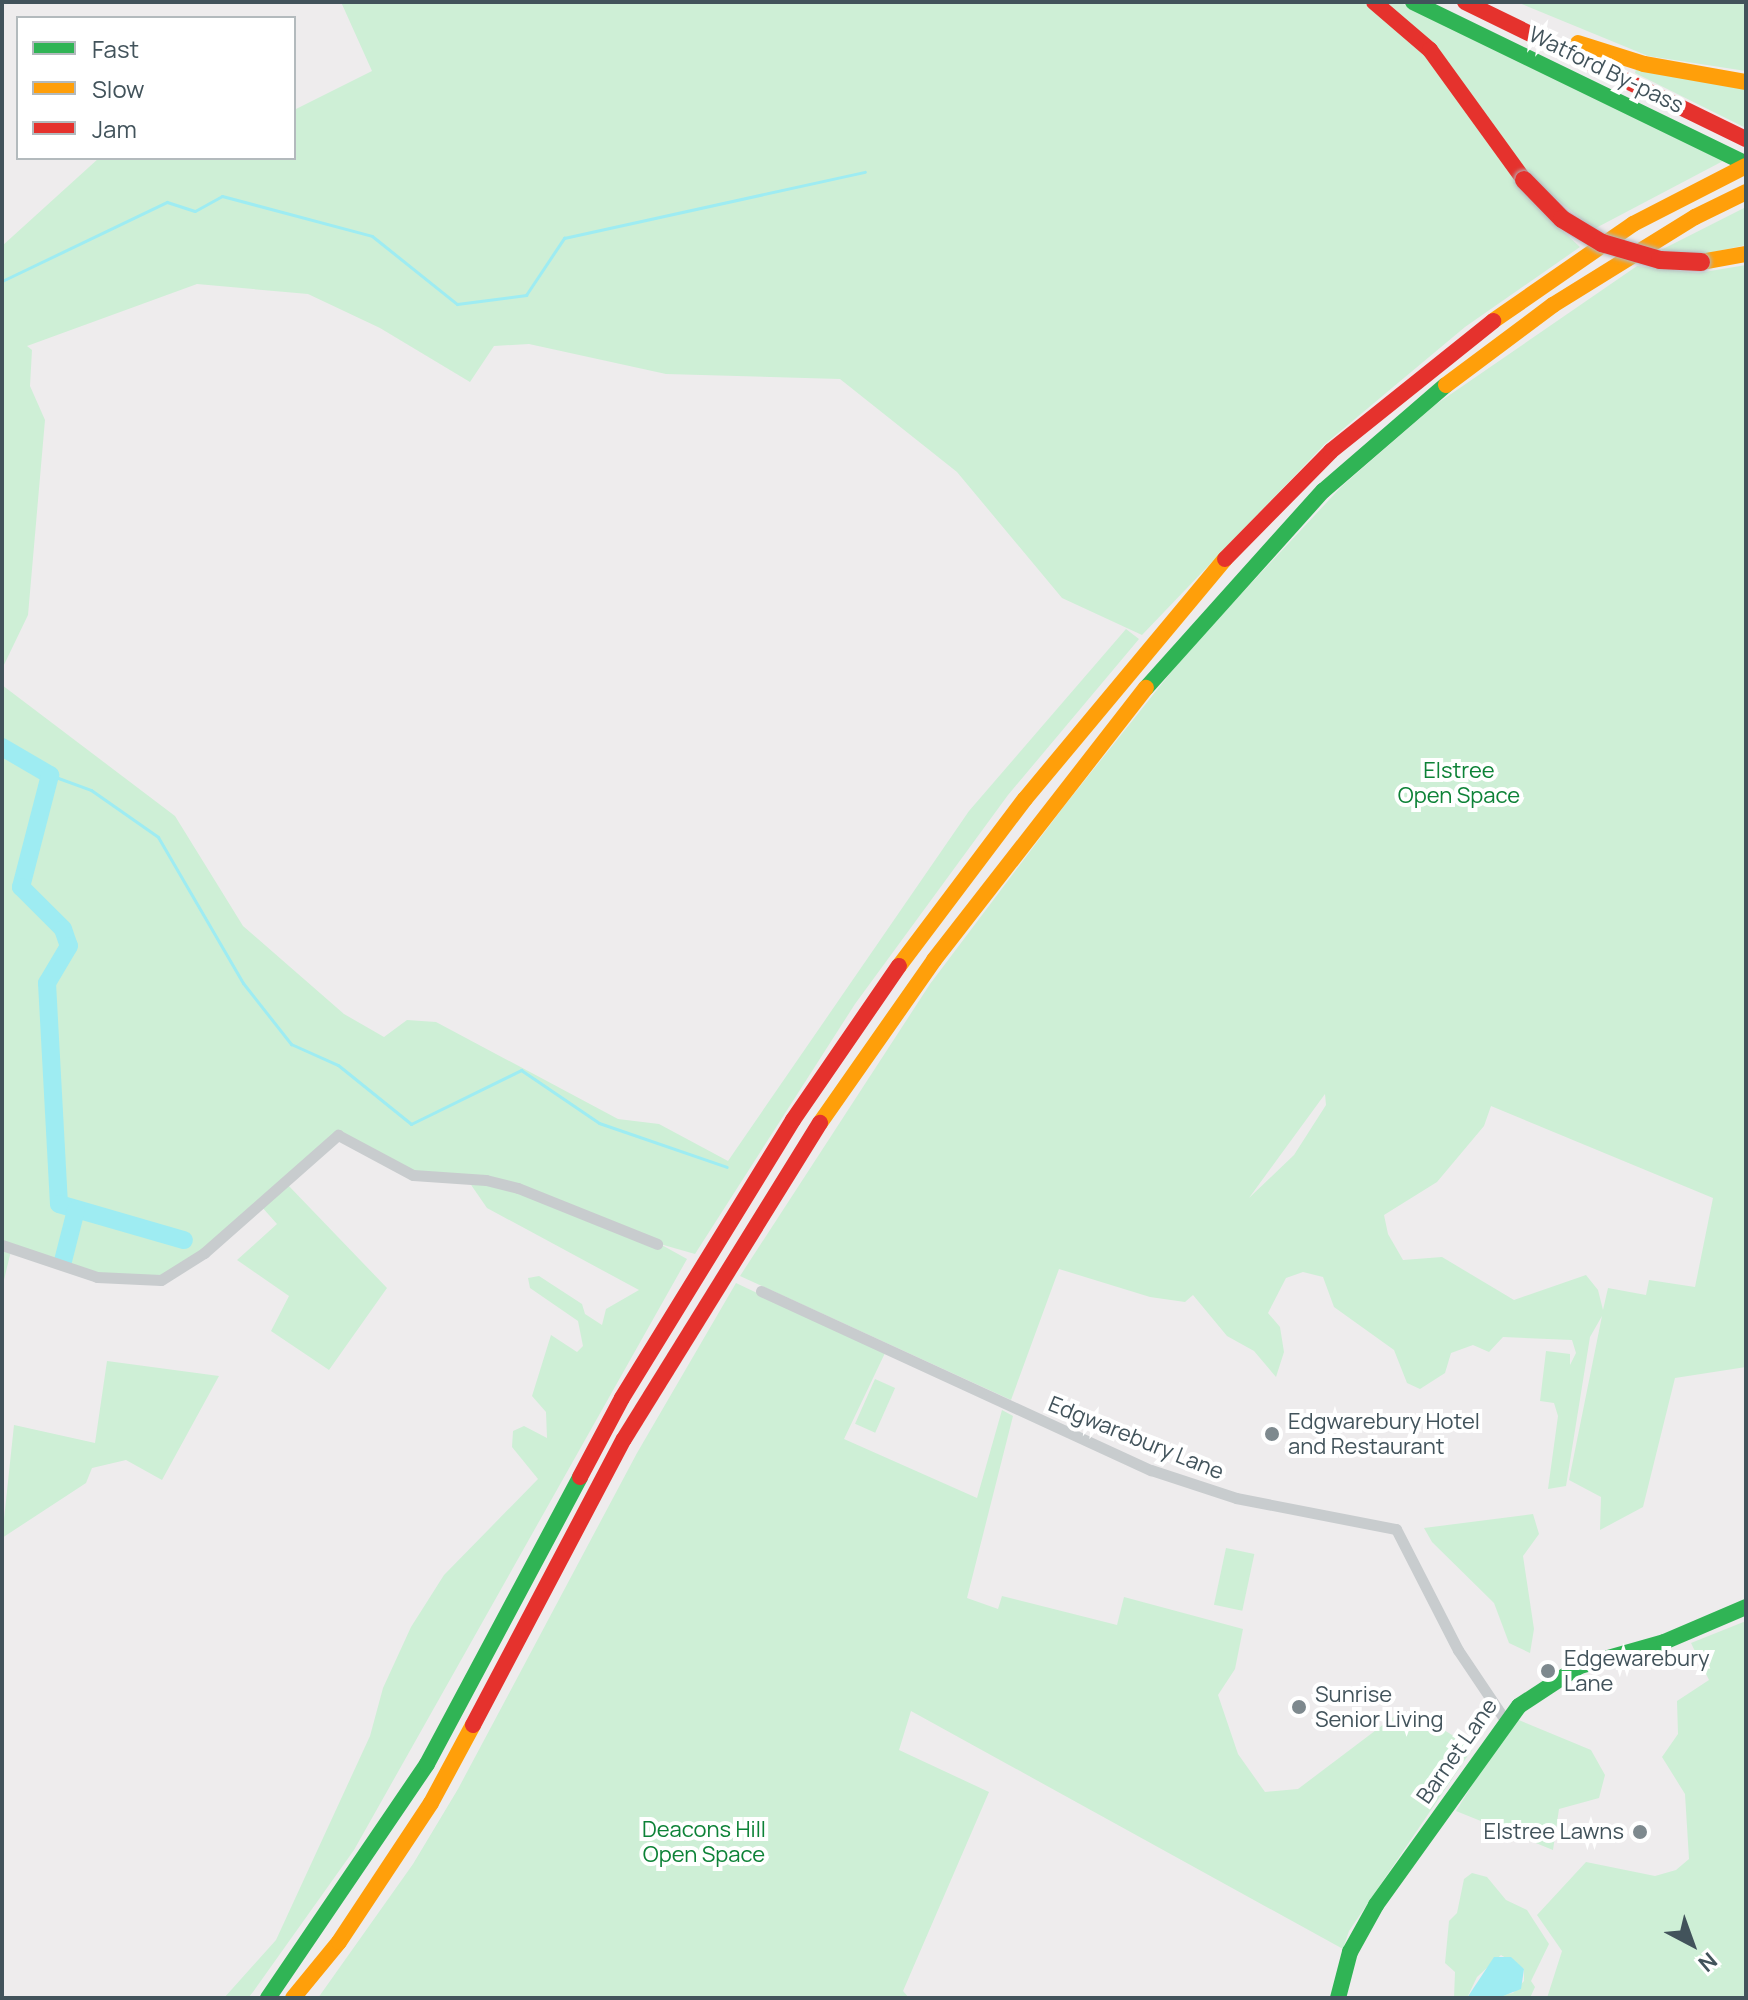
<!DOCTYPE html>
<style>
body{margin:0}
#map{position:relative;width:1748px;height:2000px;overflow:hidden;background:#eeeced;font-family:Manrope,sans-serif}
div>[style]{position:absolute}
.green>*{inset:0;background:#ceefd6;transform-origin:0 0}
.water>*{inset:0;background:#9eecf2}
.stream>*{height:3px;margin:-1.5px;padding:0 1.5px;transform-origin:1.5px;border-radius:1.5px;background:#9eecf2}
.river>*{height:18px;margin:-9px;padding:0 9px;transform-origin:9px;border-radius:9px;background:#9eecf2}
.street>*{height:11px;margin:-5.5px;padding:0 5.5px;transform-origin:5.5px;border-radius:5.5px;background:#c8ccce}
.fast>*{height:16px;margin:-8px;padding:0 8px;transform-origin:8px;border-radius:8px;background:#30b455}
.slow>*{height:16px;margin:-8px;padding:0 8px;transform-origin:8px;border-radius:8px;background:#ff9f0a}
.jam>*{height:16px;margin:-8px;padding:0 8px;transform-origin:8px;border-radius:8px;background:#e5322d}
.bridges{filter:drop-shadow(0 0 2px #b1b8bd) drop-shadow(0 0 2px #b1b8bd)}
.jam-bridge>*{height:18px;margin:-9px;padding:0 9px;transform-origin:9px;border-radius:9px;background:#e5322d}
.dots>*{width:22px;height:22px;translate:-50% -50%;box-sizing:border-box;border:4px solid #fff;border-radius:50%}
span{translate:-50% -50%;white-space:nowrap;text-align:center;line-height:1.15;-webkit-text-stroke:8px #fff;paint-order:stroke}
.street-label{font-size:22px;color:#42535b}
.park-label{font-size:22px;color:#0d8237}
.poi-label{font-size:22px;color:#42535b}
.left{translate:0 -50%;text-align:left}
.right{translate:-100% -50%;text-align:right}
.frame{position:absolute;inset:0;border:4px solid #42535b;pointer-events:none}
.legend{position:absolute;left:16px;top:16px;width:280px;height:144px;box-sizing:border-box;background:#fff;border:2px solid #b3babd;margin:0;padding:10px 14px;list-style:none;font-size:24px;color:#42535b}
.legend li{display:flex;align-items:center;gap:16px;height:40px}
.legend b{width:40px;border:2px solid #b3babd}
.north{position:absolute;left:1652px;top:1904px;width:80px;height:80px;-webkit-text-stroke:6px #fff;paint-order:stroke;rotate:139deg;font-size:22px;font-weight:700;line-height:32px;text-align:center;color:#42535b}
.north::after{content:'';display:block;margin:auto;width:28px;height:36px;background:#42535b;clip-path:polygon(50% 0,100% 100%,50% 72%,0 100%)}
</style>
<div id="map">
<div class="green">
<div style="clip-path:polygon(341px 2px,1363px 2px,1428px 56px,1536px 206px,1580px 247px,1465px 327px,1325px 444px,1142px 635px,1062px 598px,957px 472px,840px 379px,666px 374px,529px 344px,494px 346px,470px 382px,380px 328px,308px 294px,197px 284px,27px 346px,32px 350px,30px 386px,45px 420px,28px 615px,2px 669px,2px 246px,99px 158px,294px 158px,294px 110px,372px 71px)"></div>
<div style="clip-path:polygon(1385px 2px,1399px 2px,1723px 161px,1594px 229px,1536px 183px)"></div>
<div style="clip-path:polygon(1517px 2px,1746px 2px,1746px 71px,1648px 56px)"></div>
<div style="clip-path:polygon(1636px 69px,1746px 88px,1746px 128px,1635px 73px)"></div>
<div style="clip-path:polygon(1746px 207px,1746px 245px,1699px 255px,1661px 250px)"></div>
<div style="clip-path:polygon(evenodd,1746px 265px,1746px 1367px,1675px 1378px,1643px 1507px,1600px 1530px,1601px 1497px,1569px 1480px,1602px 1316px,1590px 1337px,1566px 1486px,1548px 1489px,1558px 1416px,1554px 1403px,1540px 1401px,1546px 1351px,1570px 1354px,1570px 1365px,1576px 1353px,1572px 1340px,1503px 1337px,1489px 1352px,1473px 1345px,1451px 1353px,1445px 1373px,1420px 1389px,1407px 1383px,1394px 1350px,1334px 1307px,1323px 1277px,1303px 1272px,1286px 1278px,1268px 1313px,1280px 1327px,1284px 1352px,1276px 1377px,1254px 1351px,1227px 1336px,1193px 1295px,1185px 1302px,1150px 1297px,1059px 1269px,1011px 1400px,740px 1276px,930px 984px,1065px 805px,1188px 651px,1342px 486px,1435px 405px,1637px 266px,1698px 273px,1746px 265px,1325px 1094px,1326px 1105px,1294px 1155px,1249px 1198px,1325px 1094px,1746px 265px,1491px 1106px,1713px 1198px,1695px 1287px,1649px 1280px,1646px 1295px,1608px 1288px,1603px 1310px,1598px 1290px,1586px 1275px,1514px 1300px,1442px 1257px,1403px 1260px,1388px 1234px,1384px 1215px,1437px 1182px,1484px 1126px,1491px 1106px)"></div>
<div style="clip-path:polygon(1126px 629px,1139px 639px,1008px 795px,855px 1004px,695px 1254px,660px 1244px,687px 1259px,354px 1850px,253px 1992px,248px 1998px,224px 1998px,276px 1940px,370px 1736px,383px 1688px,411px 1627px,444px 1575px,538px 1479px,512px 1447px,513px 1431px,524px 1426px,547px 1438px,546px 1412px,532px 1396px,551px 1335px,577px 1352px,583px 1346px,578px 1321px,530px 1288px,528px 1278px,539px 1276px,582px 1304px,585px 1314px,602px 1325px,606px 1309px,639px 1290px,487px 1208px,467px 1179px,413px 1175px,338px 1135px,287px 1184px,387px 1288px,329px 1370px,271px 1331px,289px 1296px,237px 1260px,277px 1224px,261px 1206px,161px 1280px,97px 1277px,11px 1251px,2px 1288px,2px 685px,175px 816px,243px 926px,344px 1014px,384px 1037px,407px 1020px,436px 1022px,618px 1119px,659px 1124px,728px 1161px,969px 811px)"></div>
<div style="clip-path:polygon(736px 1283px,885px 1353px,844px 1439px,977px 1498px,1002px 1410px,1013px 1416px,967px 1598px,998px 1609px,1002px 1596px,1117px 1625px,1124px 1597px,1243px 1629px,1235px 1669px,1218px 1695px,1238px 1754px,1265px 1792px,1298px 1789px,1396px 1715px,1415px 1712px,1473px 1748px,1349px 1931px,1343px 1949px,911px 1711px,899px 1750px,989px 1792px,903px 1991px,909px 1998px,318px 1998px,413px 1864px,458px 1789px,637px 1453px)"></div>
<div style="clip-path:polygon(107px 1361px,219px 1376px,162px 1480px,126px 1460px,92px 1468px,86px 1483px,2px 1538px,14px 1425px,95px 1443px)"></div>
<div style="left:875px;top:1379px;width:22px;height:49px;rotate:24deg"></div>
<div style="clip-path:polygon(1533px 1514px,1539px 1534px,1523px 1556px,1534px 1629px,1530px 1653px,1509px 1643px,1494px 1603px,1432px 1542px,1424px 1528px)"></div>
<div style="left:1226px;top:1548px;width:29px;height:58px;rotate:12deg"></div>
<div style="clip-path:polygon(1746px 1621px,1746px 1998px,1547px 1998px,1562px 1951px,1537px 1915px,1586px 1862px,1655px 1876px,1676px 1870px,1689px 1859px,1685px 1794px,1662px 1757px,1678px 1734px,1677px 1701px,1709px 1680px,1691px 1643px)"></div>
<div style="clip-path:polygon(1514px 1718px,1591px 1750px,1605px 1775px,1599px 1798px,1559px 1809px,1553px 1850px,1456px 1811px)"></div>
<div style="clip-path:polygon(1472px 1873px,1487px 1877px,1506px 1900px,1527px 1910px,1549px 1944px,1531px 1981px,1535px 1987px,1530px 1998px,1489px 1998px,1513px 1993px,1524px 1981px,1524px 1969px,1501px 1955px,1477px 1977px,1467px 1998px,1454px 1998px,1455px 1972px,1445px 1963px,1449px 1921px,1457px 1913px,1464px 1879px)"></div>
</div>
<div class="water">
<div style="clip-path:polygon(1494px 1957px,1511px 1957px,1524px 1969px,1521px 1989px,1503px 1996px,1467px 1998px)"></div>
</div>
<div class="stream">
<div style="left:2px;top:281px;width:183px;rotate:-25.6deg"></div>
<div style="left:167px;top:202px;width:29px;rotate:18deg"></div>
<div style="left:195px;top:211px;width:31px;rotate:-29deg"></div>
<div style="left:222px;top:196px;width:155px;rotate:14.9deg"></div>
<div style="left:372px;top:236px;width:109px;rotate:38.7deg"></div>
<div style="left:457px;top:304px;width:70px;rotate:-7.4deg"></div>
<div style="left:526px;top:295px;width:69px;rotate:-56.3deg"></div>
<div style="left:564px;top:238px;width:308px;rotate:-12.4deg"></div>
<div style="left:50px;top:775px;width:44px;rotate:20.1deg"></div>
<div style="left:91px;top:790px;width:82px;rotate:35deg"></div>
<div style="left:158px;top:837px;width:169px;rotate:59.8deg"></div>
<div style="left:243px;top:983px;width:78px;rotate:51.8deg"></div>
<div style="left:291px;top:1044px;width:51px;rotate:24.1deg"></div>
<div style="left:338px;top:1065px;width:94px;rotate:38.9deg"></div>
<div style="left:411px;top:1124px;width:123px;rotate:-26.1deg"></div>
<div style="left:521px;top:1070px;width:94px;rotate:34.2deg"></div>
<div style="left:599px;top:1123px;width:135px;rotate:19deg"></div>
</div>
<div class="river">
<div style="left:2px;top:747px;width:56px;rotate:30.3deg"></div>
<div style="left:50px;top:775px;width:116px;rotate:104.5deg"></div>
<div style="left:21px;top:887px;width:59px;rotate:45deg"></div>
<div style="left:63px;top:929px;width:18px;rotate:71deg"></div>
<div style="left:69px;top:946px;width:43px;rotate:120.7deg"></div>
<div style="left:47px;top:983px;width:221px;rotate:86.9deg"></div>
<div style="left:59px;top:1204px;width:130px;rotate:16.1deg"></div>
<div style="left:63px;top:1261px;width:53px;rotate:-75.7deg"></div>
</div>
<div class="street">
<div style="left:2px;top:1245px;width:100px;rotate:18.6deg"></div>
<div style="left:97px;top:1277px;width:64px;rotate:2.7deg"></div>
<div style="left:161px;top:1280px;width:51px;rotate:-32.1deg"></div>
<div style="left:204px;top:1253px;width:179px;rotate:-41.4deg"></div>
<div style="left:338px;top:1135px;width:85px;rotate:28.1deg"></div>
<div style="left:413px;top:1175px;width:73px;rotate:3.9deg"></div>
<div style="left:486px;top:1180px;width:33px;rotate:14deg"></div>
<div style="left:518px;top:1188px;width:150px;rotate:21.9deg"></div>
<div style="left:761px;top:1291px;width:429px;rotate:24.7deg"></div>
<div style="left:1151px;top:1470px;width:89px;rotate:18.2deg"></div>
<div style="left:1236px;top:1498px;width:163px;rotate:11deg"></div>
<div style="left:1396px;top:1529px;width:136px;rotate:62.9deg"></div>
<div style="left:1458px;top:1650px;width:84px;rotate:56.1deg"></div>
</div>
<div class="fast">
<div style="left:1413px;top:2px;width:370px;rotate:25.9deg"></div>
<div style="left:1146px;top:688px;width:265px;rotate:-48.1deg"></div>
<div style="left:1323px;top:491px;width:162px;rotate:-40.8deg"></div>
<div style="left:268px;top:1998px;width:283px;rotate:-55.8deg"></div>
<div style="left:427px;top:1764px;width:325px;rotate:-61.9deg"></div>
<div style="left:1338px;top:1998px;width:48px;rotate:-75.4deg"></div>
<div style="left:1350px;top:1952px;width:54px;rotate:-61deg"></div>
<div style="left:1376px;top:1905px;width:245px;rotate:-54.3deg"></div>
<div style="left:1519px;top:1706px;width:73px;rotate:-33.3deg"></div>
<div style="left:1580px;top:1666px;width:87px;rotate:-15.9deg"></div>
<div style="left:1664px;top:1642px;width:89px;rotate:-23.1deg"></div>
</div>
<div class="slow">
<div style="left:1578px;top:43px;width:69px;rotate:17.7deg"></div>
<div style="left:1644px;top:64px;width:104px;rotate:10deg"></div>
<div style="left:1701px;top:262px;width:46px;rotate:-10.1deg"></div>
<div style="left:1493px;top:321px;width:170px;rotate:-34.7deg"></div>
<div style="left:1633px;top:224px;width:127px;rotate:-27.2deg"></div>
<div style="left:1446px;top:385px;width:134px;rotate:-36.8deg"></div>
<div style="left:1553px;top:305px;width:167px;rotate:-31.8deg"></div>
<div style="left:1695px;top:217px;width:57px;rotate:-26.1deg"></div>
<div style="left:899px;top:966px;width:209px;rotate:-53deg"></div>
<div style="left:1025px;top:799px;width:312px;rotate:-50.2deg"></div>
<div style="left:820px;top:1123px;width:199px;rotate:-55deg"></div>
<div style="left:934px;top:960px;width:345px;rotate:-52.1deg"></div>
<div style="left:293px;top:1998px;width:72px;rotate:-50.6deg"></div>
<div style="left:339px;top:1942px;width:167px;rotate:-56.5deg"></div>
<div style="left:431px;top:1803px;width:89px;rotate:-61.7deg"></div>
</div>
<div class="jam">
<div style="left:1374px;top:2px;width:74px;rotate:40.6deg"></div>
<div style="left:1430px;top:50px;width:160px;rotate:54.1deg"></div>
<div style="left:1465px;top:2px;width:313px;rotate:26deg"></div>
<div style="left:1225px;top:559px;width:151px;rotate:-45.5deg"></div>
<div style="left:1331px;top:451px;width:208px;rotate:-38.7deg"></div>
<div style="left:580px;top:1477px;width:89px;rotate:-62deg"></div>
<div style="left:622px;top:1398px;width:326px;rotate:-58.4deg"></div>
<div style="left:793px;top:1120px;width:187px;rotate:-55.5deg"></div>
<div style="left:473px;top:1725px;width:323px;rotate:-62.2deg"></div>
<div style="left:624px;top:1439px;width:372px;rotate:-58.2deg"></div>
</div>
<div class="bridges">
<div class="jam-bridge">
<div style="left:1524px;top:180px;width:54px;rotate:45.7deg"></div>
<div style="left:1562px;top:219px;width:47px;rotate:31deg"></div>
<div style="left:1602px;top:243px;width:60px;rotate:16.3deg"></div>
<div style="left:1660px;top:260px;width:41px;rotate:2.8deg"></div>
</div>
</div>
<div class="dots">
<div style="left:1272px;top:1434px;background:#7e898e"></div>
<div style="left:1548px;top:1671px;background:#7e898e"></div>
<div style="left:1299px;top:1707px;background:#7e898e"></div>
<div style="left:1640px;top:1832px;background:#7e898e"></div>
</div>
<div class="street-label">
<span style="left:1606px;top:70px;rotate:26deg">Watford By-pass</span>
<span style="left:1136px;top:1438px;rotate:22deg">Edgwarebury Lane</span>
<span style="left:1457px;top:1751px;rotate:-55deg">Barnet Lane</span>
</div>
<div class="park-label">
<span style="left:1459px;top:783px">Elstree<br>Open Space</span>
<span style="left:704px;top:1842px">Deacons Hill<br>Open Space</span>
</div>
<div class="poi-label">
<span class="left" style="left:1288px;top:1434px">Edgwarebury Hotel<br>and Restaurant</span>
<span class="left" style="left:1564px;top:1671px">Edgewarebury<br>Lane</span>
<span class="left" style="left:1315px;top:1707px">Sunrise<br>Senior Living</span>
<span class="right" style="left:1624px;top:1832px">Elstree Lawns</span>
</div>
<div class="frame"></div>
<ul class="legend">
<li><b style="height:10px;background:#30b455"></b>Fast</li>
<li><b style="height:10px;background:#ff9f0a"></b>Slow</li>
<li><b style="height:10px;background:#e5322d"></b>Jam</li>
</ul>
<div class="north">N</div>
</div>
